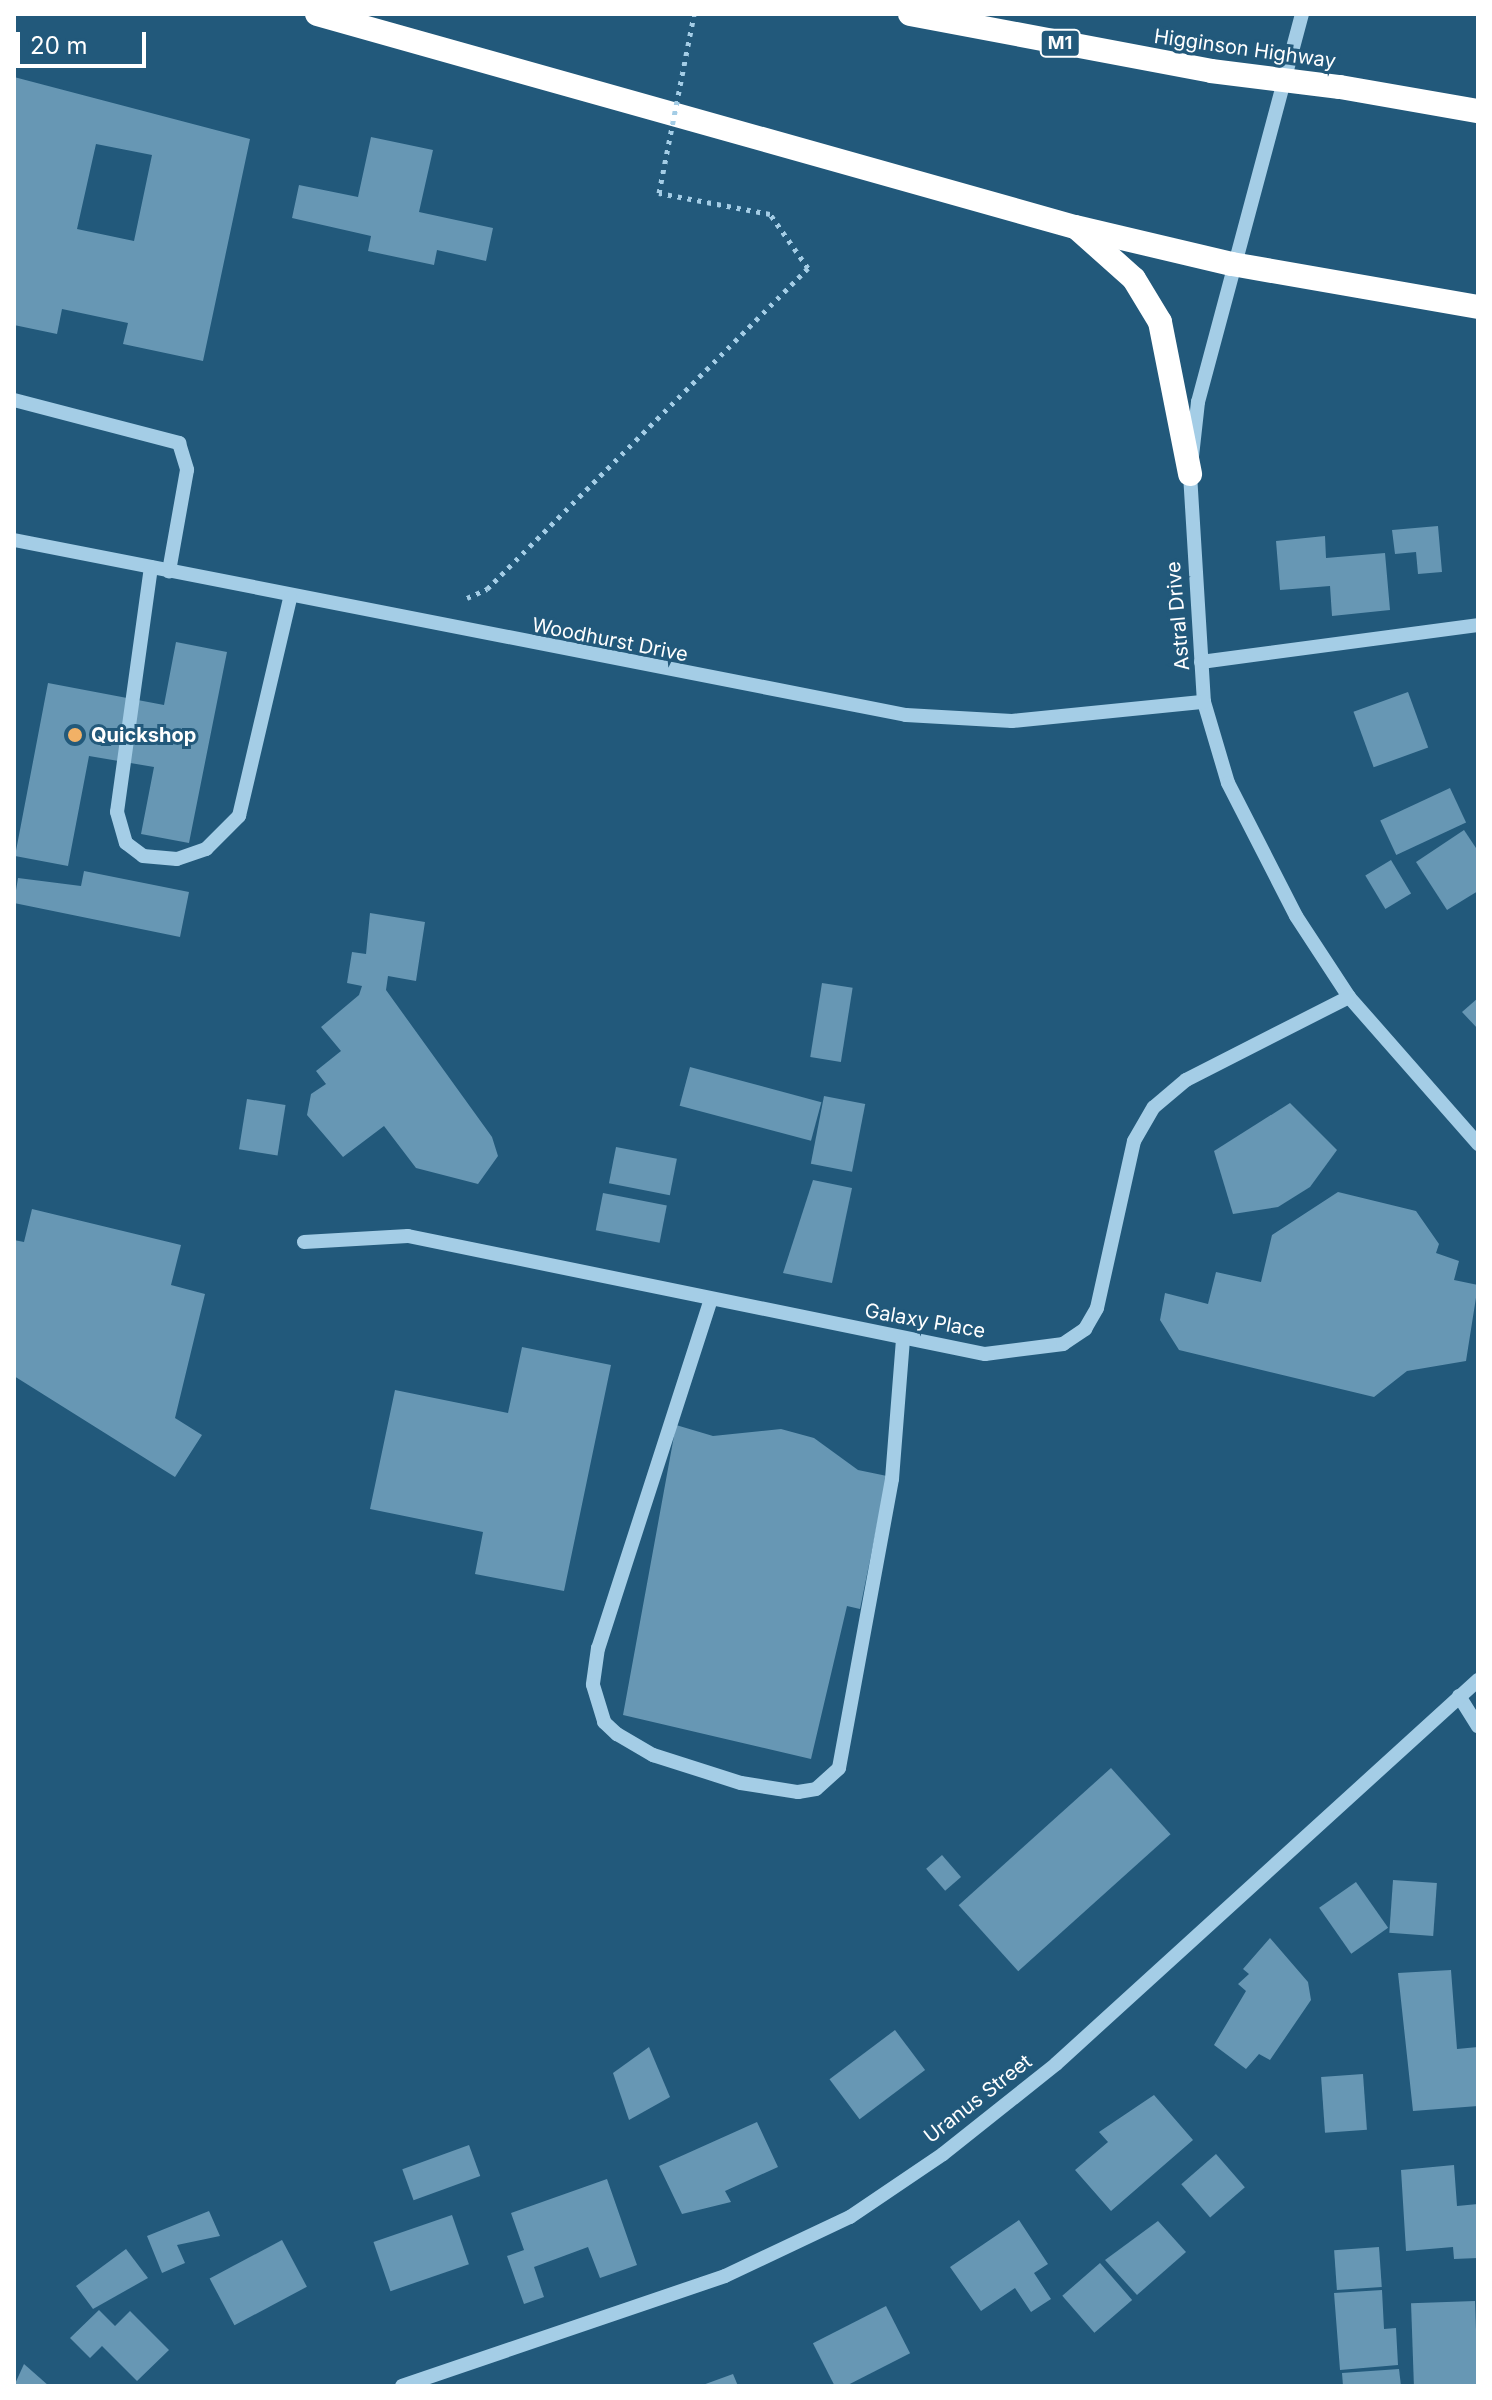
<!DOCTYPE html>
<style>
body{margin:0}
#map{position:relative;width:1492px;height:2400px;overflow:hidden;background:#22597b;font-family:Inter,sans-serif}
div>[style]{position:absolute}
.building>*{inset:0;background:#6797b4;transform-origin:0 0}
.path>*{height:5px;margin-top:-2.5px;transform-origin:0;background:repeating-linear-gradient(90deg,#a4cde6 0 4px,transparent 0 10px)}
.minor>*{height:14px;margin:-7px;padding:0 7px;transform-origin:7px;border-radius:7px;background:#a4cde6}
.highway>*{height:24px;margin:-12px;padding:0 12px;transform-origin:12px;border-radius:12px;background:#fff}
.path-bridge>*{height:5px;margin-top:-2.5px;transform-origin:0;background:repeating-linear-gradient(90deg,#a4cde6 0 4px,transparent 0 10px)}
.highway-bridge>*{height:24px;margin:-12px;padding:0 12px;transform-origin:12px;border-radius:12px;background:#fff}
.dots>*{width:22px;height:22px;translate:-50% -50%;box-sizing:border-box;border:4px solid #22597b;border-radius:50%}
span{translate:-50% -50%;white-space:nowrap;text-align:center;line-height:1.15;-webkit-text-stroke:6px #22597b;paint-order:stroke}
.shield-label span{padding:2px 6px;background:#22597b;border:2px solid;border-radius:6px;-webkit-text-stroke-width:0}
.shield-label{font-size:18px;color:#fff;font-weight:700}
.street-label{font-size:20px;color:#fff}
.poi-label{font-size:20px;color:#fff;font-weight:700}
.left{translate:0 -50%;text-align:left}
.frame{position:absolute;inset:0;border:16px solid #fff;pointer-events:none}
.scale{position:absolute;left:16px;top:32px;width:130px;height:36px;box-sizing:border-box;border:4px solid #fff;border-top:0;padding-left:10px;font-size:24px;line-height:28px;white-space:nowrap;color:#fff;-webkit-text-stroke:6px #22597b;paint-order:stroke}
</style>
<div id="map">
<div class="building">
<div style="clip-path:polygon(evenodd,14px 77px,250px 139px,203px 361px,123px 344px,128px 323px,62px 309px,57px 334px,14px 325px,14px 77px,96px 144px,152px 155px,134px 241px,77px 229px,96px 144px)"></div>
<div style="clip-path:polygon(371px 137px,433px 150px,419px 212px,493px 228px,486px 261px,437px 250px,434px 265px,368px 251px,371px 236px,292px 218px,299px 185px,358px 197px)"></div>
<div style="clip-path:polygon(1438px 526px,1442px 572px,1418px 574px,1416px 552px,1395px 554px,1392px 530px)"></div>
<div style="clip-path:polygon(1325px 536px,1326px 558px,1385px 553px,1390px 610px,1332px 616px,1330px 586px,1280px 590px,1276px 541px)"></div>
<div style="clip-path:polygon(176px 642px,227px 652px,189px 843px,141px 834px,154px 767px,89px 756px,68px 866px,15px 856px,48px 683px,164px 705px)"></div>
<div style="left:1408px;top:692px;width:59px;height:58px;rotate:70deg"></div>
<div style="left:1450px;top:788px;width:38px;height:77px;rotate:65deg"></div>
<div style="clip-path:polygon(1464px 830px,1478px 851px,1478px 891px,1447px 910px,1416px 862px)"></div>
<div style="left:1391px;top:860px;width:39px;height:30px;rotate:59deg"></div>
<div style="clip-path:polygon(84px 871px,189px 892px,180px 937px,14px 903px,18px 878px,81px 886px)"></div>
<div style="clip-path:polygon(370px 913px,425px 922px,416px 981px,388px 976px,386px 990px,492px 1137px,498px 1156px,478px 1184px,416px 1168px,384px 1126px,343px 1157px,307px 1115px,311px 1094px,326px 1084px,316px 1071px,341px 1051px,321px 1027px,359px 995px,362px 986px,347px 983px,352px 952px,366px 954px)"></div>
<div style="left:822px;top:983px;width:31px;height:75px;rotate:9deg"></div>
<div style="clip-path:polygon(1478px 998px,1478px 1029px,1462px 1012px)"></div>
<div style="left:690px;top:1067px;width:136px;height:40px;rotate:15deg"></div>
<div style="left:824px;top:1096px;width:42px;height:69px;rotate:11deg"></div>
<div style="left:247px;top:1099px;width:39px;height:51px;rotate:9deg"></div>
<div style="clip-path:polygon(1290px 1103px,1337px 1150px,1310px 1187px,1278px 1207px,1233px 1214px,1214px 1151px)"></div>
<div style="left:616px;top:1147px;width:62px;height:37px;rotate:11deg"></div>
<div style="clip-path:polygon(813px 1180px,852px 1188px,832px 1283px,783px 1273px)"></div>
<div style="clip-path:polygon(1338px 1192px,1416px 1211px,1439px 1244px,1436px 1253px,1459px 1261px,1454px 1280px,1478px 1285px,1466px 1361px,1407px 1371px,1374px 1397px,1179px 1350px,1160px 1320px,1165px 1293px,1208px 1304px,1216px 1272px,1261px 1282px,1272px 1235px)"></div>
<div style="left:603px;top:1193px;width:65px;height:38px;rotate:11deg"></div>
<div style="clip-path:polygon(32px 1209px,181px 1245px,171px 1285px,205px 1294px,175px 1418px,202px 1435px,175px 1477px,14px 1376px,14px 1240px,24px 1242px)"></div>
<div style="clip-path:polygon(522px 1347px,611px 1365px,564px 1591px,475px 1574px,483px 1532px,370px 1509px,395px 1390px,508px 1413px)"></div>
<div style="clip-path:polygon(676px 1425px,713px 1436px,781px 1429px,814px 1438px,858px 1470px,887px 1476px,860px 1609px,847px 1606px,811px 1759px,623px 1715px)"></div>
<div style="left:1111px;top:1768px;width:89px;height:205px;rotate:48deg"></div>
<div style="left:942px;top:1855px;width:29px;height:21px;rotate:49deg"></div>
<div style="left:1393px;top:1880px;width:44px;height:53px;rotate:4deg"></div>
<div style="left:1356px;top:1882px;width:56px;height:45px;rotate:55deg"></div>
<div style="clip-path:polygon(1270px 1938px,1308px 1982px,1311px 2000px,1270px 2060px,1259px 2054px,1246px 2069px,1214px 2045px,1246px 1991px,1238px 1984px,1249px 1974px,1243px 1969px)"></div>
<div style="clip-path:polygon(1451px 1970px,1457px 2049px,1478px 2047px,1478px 2106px,1413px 2111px,1398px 1973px)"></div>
<div style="left:895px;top:2030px;width:50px;height:82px;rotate:53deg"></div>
<div style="clip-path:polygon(649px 2047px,670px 2097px,629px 2120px,613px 2073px)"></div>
<div style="left:1363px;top:2074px;width:56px;height:42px;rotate:86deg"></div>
<div style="clip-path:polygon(1154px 2095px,1193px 2140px,1111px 2211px,1075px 2170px,1108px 2142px,1099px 2132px)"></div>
<div style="clip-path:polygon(757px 2122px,778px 2167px,725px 2191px,731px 2202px,682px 2214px,659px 2166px)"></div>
<div style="left:469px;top:2145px;width:33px;height:71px;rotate:70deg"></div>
<div style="left:1216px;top:2154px;width:44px;height:46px;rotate:49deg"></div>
<div style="clip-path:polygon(1454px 2165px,1457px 2206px,1478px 2204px,1478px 2258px,1454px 2259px,1453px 2247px,1406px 2251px,1401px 2170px)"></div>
<div style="clip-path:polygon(607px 2179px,637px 2265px,600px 2278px,588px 2247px,534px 2267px,544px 2297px,524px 2304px,507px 2256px,524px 2250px,511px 2213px)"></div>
<div style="clip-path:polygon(209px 2211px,220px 2236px,177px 2245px,185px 2263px,162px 2273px,147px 2236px)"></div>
<div style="left:452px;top:2215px;width:52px;height:83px;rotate:71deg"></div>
<div style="clip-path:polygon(1019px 2220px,1048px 2264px,1034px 2273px,1051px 2299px,1031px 2312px,1015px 2288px,981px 2311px,950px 2267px)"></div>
<div style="clip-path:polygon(1158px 2221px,1186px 2252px,1137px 2295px,1105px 2260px)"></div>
<div style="left:282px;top:2240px;width:53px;height:82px;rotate:62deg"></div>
<div style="left:1379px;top:2247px;width:40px;height:45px;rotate:86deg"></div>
<div style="clip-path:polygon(126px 2249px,148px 2278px,93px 2309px,76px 2286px)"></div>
<div style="left:1100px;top:2263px;width:49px;height:50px;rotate:49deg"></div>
<div style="clip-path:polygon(1382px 2290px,1384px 2329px,1396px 2328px,1398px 2365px,1340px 2370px,1334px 2293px)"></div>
<div style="left:1475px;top:2301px;width:85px;height:64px;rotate:88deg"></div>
<div style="left:886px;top:2306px;width:53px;height:82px;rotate:63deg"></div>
<div style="clip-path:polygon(99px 2310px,115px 2326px,130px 2311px,169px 2350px,137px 2381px,102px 2346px,90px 2358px,70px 2338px)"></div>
<div style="clip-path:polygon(24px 2364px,49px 2386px,14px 2386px)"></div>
<div style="clip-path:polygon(1399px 2369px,1401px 2386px,1343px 2386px,1342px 2373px)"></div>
<div style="clip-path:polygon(733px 2374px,738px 2386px,700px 2386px)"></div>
</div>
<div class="path">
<div style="left:467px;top:598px;width:22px;rotate:-24deg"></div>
<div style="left:487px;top:589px;width:454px;rotate:-45deg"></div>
<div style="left:808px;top:268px;width:66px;rotate:-125.1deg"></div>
<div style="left:770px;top:214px;width:113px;rotate:-169.3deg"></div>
</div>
<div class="minor">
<div style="left:1302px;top:14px;width:402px;rotate:105deg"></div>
<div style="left:1198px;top:402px;width:72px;rotate:96.3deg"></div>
<div style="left:1190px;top:474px;width:228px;rotate:86.5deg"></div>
<div style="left:1204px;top:702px;width:84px;rotate:73.5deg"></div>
<div style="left:1228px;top:783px;width:149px;rotate:62.9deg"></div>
<div style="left:1296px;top:916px;width:97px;rotate:56.8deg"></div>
<div style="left:1349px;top:997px;width:196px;rotate:48.7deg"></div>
<div style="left:14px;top:400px;width:171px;rotate:14.6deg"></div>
<div style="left:179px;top:443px;width:28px;rotate:73deg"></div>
<div style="left:187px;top:470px;width:103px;rotate:100.1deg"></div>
<div style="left:14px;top:540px;width:909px;rotate:11.1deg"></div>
<div style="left:906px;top:715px;width:106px;rotate:3.2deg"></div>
<div style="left:1012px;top:721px;width:193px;rotate:-5.7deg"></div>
<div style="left:151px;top:567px;width:247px;rotate:97.9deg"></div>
<div style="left:117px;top:812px;width:32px;rotate:74deg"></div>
<div style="left:126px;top:843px;width:21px;rotate:37deg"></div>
<div style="left:143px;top:856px;width:34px;rotate:5deg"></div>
<div style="left:177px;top:859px;width:31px;rotate:-19deg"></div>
<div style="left:206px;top:849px;width:47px;rotate:-45deg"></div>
<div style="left:239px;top:816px;width:224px;rotate:-76.8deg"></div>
<div style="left:1201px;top:662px;width:279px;rotate:-7.6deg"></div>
<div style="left:304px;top:1242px;width:104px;rotate:-3.3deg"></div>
<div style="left:408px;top:1236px;width:589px;rotate:11.56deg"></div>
<div style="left:985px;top:1354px;width:79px;rotate:-7.3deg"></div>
<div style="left:1063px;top:1344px;width:27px;rotate:-34deg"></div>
<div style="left:1085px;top:1329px;width:24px;rotate:-60deg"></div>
<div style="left:1097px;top:1308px;width:171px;rotate:-77.5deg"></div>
<div style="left:1134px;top:1141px;width:39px;rotate:-60deg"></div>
<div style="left:1154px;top:1107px;width:42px;rotate:-40.2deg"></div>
<div style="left:1186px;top:1080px;width:183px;rotate:-27deg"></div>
<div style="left:711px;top:1299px;width:367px;rotate:107.9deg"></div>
<div style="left:598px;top:1648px;width:37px;rotate:98deg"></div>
<div style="left:593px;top:1685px;width:39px;rotate:73deg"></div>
<div style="left:604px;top:1722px;width:18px;rotate:43deg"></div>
<div style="left:617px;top:1734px;width:42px;rotate:30.3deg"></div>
<div style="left:653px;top:1755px;width:92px;rotate:17.7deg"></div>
<div style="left:741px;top:1783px;width:58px;rotate:9deg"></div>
<div style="left:798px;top:1792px;width:18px;rotate:-9deg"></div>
<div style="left:816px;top:1789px;width:31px;rotate:-42deg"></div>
<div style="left:839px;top:1768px;width:294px;rotate:-79.6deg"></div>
<div style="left:892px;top:1479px;width:140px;rotate:-85.5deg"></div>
<div style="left:1459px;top:1696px;width:36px;rotate:58deg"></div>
<div style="left:402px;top:2386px;width:341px;rotate:-18.8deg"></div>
<div style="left:725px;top:2276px;width:138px;rotate:-25.3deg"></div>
<div style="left:850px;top:2217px;width:112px;rotate:-34.1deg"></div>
<div style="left:943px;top:2154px;width:144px;rotate:-38.5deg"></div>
<div style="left:1056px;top:2064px;width:571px;rotate:-42.3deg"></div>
</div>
<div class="highway">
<div style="left:317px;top:14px;width:787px;rotate:15.7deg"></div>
<div style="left:1075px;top:227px;width:161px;rotate:13.3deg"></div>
<div style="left:1232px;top:264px;width:250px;rotate:9.9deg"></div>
<div style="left:910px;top:14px;width:306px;rotate:10.7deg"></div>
<div style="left:1340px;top:87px;width:140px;rotate:9.9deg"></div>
<div style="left:1077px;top:228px;width:76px;rotate:41.8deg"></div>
<div style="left:1134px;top:279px;width:50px;rotate:58.8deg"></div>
<div style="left:1160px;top:322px;width:155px;rotate:78.8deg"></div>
</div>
<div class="path-bridge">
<div style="left:659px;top:193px;width:182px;rotate:-78.9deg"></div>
</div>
<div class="highway-bridge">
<div style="left:1211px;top:71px;width:130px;rotate:7.1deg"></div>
</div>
<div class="dots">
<div style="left:75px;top:735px;background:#f2b166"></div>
</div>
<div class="shield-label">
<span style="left:1060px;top:43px">M1</span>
</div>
<div class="street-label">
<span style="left:1245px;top:49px;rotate:8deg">Higginson Highway</span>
<span style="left:1178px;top:616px;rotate:-95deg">Astral Drive</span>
<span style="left:610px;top:640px;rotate:11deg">Woodhurst Drive</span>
<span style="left:925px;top:1321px;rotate:10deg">Galaxy Place</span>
<span style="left:978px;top:2099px;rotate:-38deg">Uranus Street</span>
</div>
<div class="poi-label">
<span class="left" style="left:91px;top:735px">Quickshop</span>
</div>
<div class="frame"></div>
<div class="scale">20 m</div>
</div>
